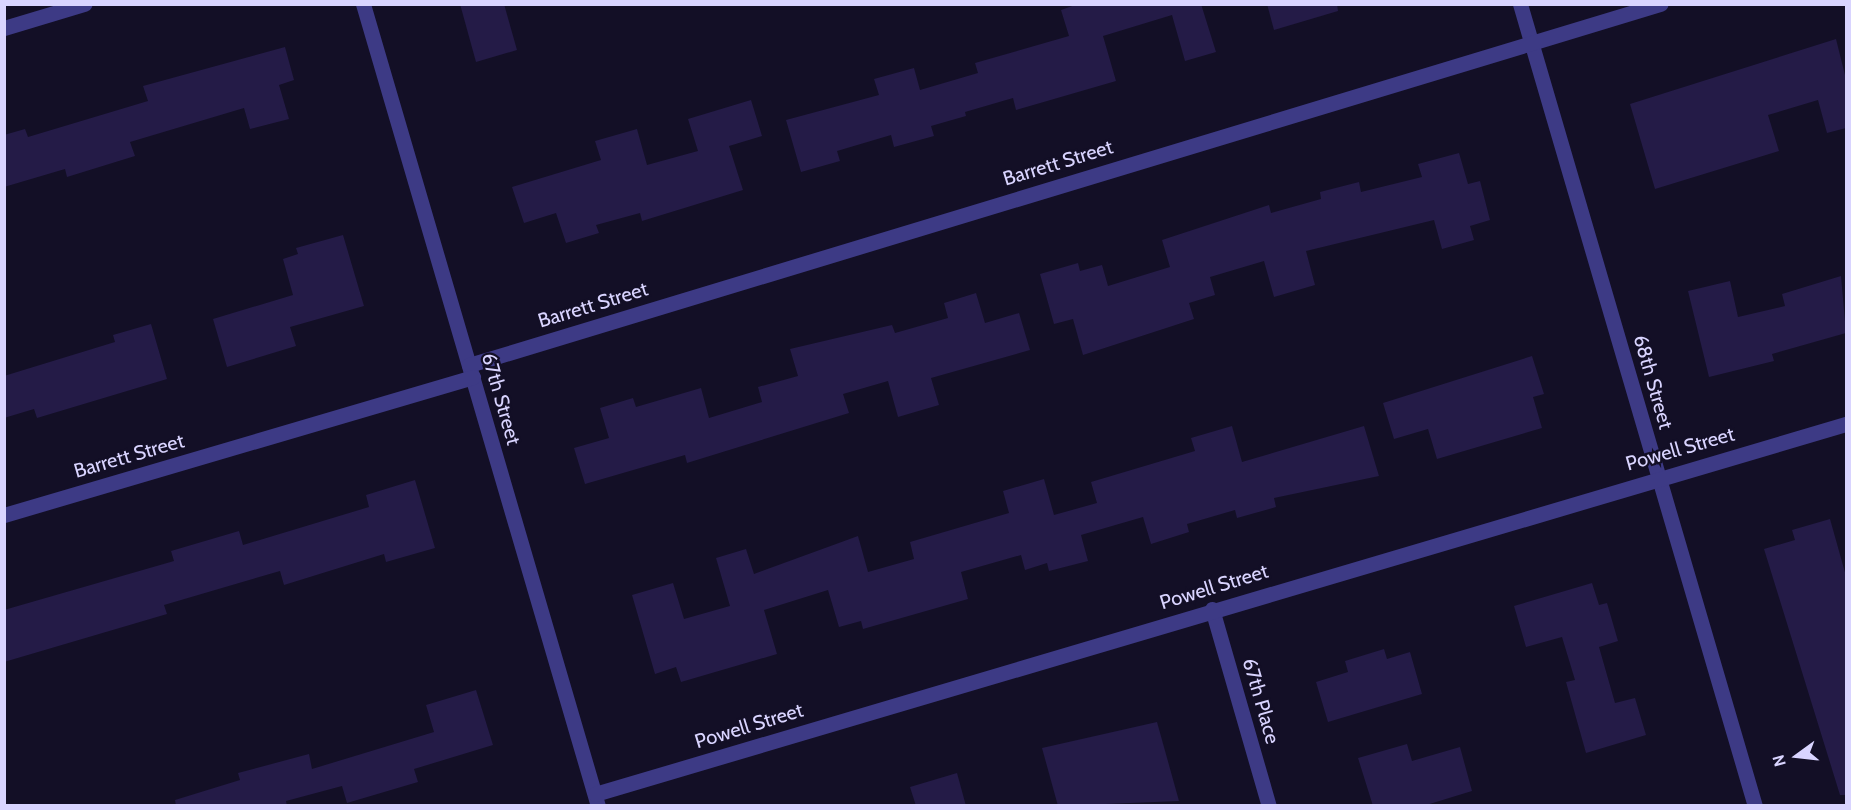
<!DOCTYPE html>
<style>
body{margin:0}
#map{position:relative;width:1851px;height:810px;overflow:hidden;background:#130f26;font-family:Cabin,sans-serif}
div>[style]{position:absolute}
.building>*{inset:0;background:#241b47}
.minor>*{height:15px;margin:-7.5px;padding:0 7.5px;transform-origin:7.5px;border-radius:7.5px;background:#3d3a85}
span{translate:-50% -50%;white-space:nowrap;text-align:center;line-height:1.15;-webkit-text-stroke:4.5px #130f26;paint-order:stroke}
.street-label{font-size:20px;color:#d9d4ff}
.frame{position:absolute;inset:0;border:6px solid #d9d4ff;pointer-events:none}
.north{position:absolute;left:1767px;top:726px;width:60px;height:60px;-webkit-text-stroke:4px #130f26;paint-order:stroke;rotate:255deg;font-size:16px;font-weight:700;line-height:24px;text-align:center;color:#d9d4ff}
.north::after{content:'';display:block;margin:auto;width:21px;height:27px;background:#d9d4ff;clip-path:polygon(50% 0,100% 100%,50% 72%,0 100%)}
</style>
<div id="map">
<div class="building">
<div style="clip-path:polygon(460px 4px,504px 4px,517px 50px,476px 62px)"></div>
<div style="clip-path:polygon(1078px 4px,1201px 4px,1216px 52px,1185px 61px,1172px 15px,1103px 36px,1116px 81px,1016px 110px,1013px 98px,965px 112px,966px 116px,931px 126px,934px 136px,894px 147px,891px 135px,837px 151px,840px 161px,801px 172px,786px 120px,879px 95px,874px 79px,914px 68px,920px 90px,978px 73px,975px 63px,1069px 36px,1061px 10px)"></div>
<div style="clip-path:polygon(1267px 4px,1337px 4px,1338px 11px,1274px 30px)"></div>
<div style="clip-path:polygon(1836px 39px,1846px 79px,1846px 128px,1827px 133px,1818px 100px,1768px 115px,1779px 151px,1655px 189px,1630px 104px)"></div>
<div style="clip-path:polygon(285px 47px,294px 80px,279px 85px,289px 119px,250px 129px,244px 108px,130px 142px,135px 156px,67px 177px,65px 169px,4px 187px,4px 135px,25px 129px,28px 137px,148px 101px,143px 86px)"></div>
<div style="clip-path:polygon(751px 100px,762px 136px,729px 146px,743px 190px,642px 221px,640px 213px,596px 225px,599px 233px,566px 243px,556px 213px,524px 223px,512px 187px,601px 160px,595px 141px,637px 129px,647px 165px,698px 151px,688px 119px)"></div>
<div style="clip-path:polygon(1459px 153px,1468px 184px,1480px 181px,1490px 220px,1470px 226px,1474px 240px,1442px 249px,1434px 220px,1306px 251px,1315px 285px,1274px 297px,1264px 261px,1210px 277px,1215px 295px,1189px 303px,1194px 319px,1083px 355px,1073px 319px,1054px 324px,1040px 274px,1078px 263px,1080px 271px,1102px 265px,1108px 286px,1170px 267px,1162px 240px,1269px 205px,1271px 213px,1321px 199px,1320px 192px,1359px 182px,1361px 192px,1422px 177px,1418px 164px)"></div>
<div style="clip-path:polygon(343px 235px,364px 306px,290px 327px,296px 346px,227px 367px,213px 319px,293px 295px,283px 259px,298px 254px,296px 248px)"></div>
<div style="clip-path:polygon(1841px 276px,1846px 333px,1772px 354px,1774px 361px,1709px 377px,1688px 291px,1730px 281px,1738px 317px,1785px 306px,1782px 294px)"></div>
<div style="clip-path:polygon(976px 293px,985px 323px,1019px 313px,1030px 350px,931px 378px,939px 405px,898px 417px,888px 381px,843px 394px,849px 413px,687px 463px,685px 455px,585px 484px,574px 448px,609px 438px,600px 408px,633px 398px,636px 407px,701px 388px,709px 418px,762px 402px,758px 387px,798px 376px,790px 349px,892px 325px,895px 333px,948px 318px,944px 303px)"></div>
<div style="clip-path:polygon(151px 324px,167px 379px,37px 418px,34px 409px,4px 418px,4px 376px,115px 342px,113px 335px)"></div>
<div style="clip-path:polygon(1532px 356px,1544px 394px,1533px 397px,1542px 428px,1437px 459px,1428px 429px,1394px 439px,1383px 403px)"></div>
<div style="clip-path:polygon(1232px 426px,1242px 462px,1364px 426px,1379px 476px,1274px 498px,1276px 507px,1237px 518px,1235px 510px,1187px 524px,1189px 532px,1151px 544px,1143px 517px,1081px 535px,1088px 561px,1049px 571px,1047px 563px,1025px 570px,1021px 555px,961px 572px,968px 599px,863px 629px,861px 621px,839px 627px,828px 590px,764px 610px,777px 654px,681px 682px,676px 667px,655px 674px,632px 595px,673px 583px,684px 619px,730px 606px,716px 558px,746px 549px,754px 574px,858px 536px,868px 572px,914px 559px,910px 542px,1009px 513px,1003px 491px,1044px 479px,1054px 515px,1097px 503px,1091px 482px,1195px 451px,1191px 438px)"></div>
<div style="clip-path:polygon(415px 480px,435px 548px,386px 562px,384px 554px,284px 585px,280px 571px,164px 605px,167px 614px,4px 662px,4px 610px,174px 561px,171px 551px,239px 531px,243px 545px,369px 507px,366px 495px)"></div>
<div style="clip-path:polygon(1830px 519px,1846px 576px,1846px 795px,1840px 795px,1764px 549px,1795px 540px,1792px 530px)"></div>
<div style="clip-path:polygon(1592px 583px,1599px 605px,1607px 603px,1618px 641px,1599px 647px,1615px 703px,1635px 698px,1646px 735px,1586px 753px,1566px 682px,1575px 680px,1562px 637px,1526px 647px,1514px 606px)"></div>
<div style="clip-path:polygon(1384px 649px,1387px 659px,1410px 652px,1422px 694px,1328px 722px,1316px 682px,1348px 672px,1345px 661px)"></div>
<div style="clip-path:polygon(476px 690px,493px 745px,414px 769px,418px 782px,347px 803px,342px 786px,286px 801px,287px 806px,176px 806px,175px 800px,240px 780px,238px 773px,309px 754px,312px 769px,434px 732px,426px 705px)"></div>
<div style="clip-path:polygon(1157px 722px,1179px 801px,1058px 806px,1042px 748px)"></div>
<div style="clip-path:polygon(1407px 744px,1412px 761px,1460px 747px,1472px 791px,1423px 806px,1373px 806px,1358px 758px)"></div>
<div style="clip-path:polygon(957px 773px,966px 806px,916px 806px,910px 787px)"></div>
</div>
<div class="minor">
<div style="left:363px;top:4px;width:836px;rotate:73.67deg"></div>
<div style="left:1520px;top:4px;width:836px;rotate:73.67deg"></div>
<div style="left:4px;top:28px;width:84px;rotate:-16.7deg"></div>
<div style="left:469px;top:365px;width:1245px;rotate:-16.86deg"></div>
<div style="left:4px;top:515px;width:489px;rotate:-16.4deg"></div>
<div style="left:1212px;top:609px;width:205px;rotate:73.9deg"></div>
<div style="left:595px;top:794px;width:1305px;rotate:-16.48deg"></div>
</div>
<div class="street-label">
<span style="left:1058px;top:163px;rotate:-17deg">Barrett Street</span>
<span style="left:593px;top:305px;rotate:-17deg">Barrett Street</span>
<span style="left:1653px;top:382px;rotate:74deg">68th Street</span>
<span style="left:501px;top:399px;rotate:74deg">67th Street</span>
<span style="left:1680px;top:449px;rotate:-16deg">Powell Street</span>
<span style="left:129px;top:456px;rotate:-16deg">Barrett Street</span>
<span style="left:1214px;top:587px;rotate:-17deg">Powell Street</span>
<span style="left:1261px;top:701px;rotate:74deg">67th Place</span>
<span style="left:749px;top:726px;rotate:-17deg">Powell Street</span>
</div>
<div class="frame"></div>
<div class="north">N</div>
</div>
